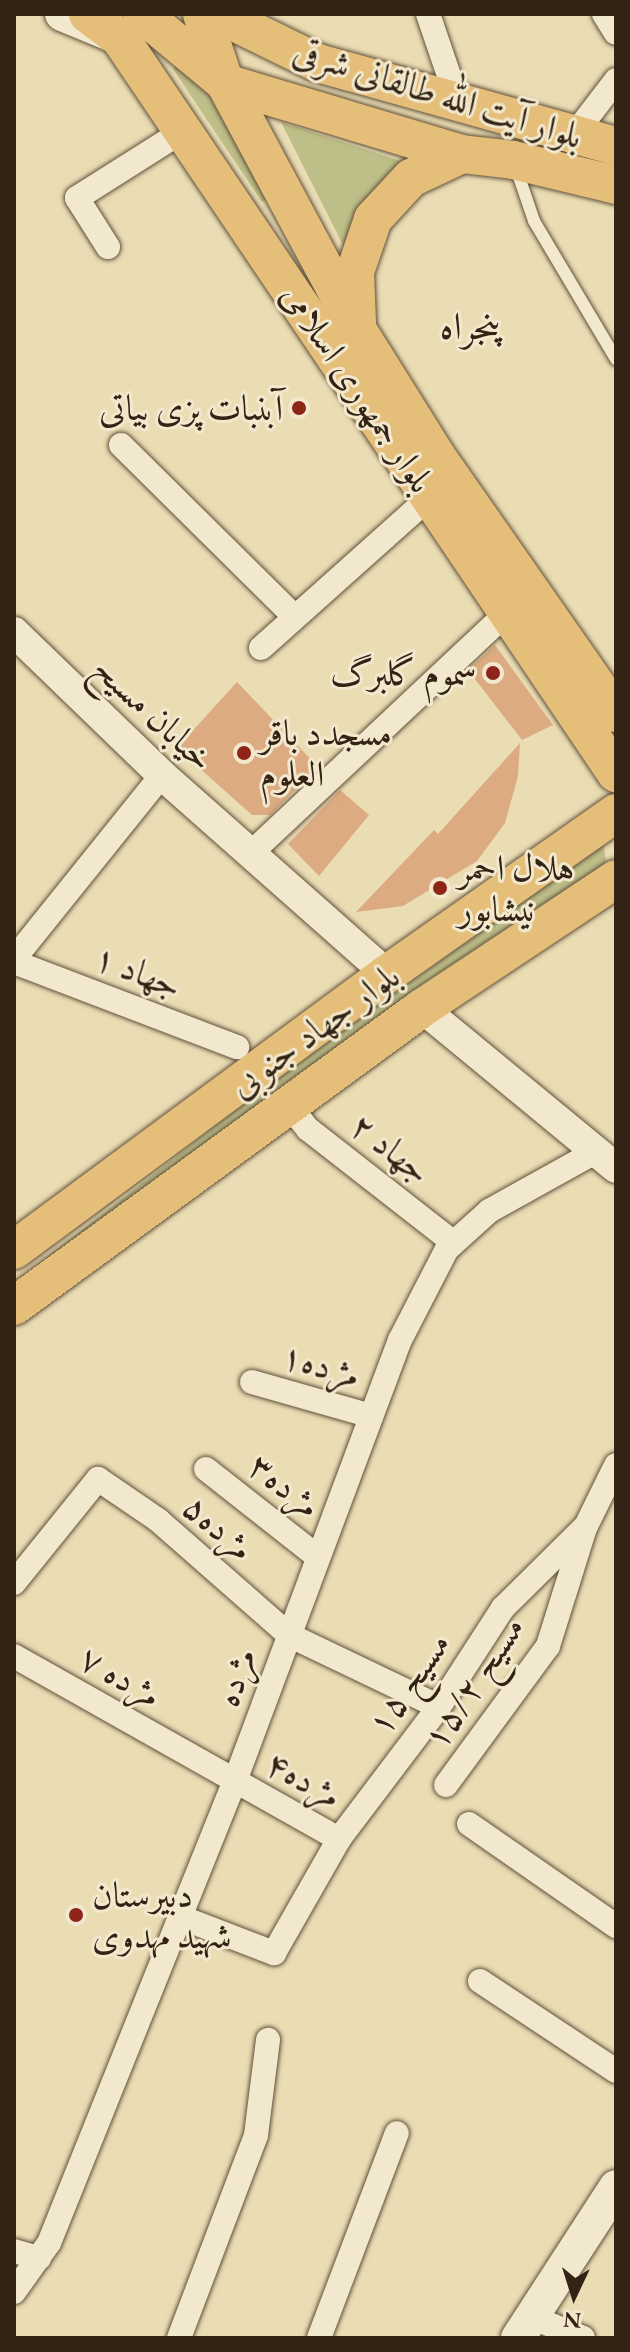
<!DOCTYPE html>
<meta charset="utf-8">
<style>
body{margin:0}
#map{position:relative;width:630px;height:2352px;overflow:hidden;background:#eadcb3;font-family:"EB Garamond",Amiri,serif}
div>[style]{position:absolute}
.green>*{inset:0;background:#bebe88}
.building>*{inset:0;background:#ddab82}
.roads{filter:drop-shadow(0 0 2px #60513c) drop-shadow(0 0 2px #60513c)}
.service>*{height:12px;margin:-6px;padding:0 6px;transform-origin:6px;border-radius:6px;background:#f1e8ce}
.minor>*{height:24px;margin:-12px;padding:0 12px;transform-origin:12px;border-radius:12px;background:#f1e8ce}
.tertiary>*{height:30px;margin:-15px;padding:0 15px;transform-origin:15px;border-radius:15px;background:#f1e8ce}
.secondary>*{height:34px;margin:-17px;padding:0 17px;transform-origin:17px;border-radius:17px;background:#f1e8ce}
.primary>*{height:38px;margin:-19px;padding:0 19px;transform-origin:19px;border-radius:19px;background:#e5be7a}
.dots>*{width:22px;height:22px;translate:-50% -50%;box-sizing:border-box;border:4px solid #f1e8ce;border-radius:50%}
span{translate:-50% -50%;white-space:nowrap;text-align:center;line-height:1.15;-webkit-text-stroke:6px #f1e8ce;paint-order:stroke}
.street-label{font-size:36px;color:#322314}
.poi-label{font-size:36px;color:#322314}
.right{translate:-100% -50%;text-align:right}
.left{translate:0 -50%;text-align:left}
.neighbourhood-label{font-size:38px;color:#322314}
.frame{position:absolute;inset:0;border:16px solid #322314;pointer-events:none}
.north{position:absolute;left:534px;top:2256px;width:80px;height:80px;-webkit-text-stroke:6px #f1e8ce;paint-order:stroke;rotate:184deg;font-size:22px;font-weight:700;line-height:32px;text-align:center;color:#322314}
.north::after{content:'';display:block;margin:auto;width:28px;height:36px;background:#322314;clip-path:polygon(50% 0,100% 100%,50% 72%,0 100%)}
</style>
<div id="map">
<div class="green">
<div style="clip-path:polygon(179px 61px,214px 82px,267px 199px,262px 202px,173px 69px)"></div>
<div style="clip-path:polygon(281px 122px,404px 162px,344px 247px)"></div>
<div style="clip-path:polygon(603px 842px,606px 861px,598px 874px,14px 1283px,247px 1101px)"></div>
</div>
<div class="building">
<div style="clip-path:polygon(495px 645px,553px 725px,522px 740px,468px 670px)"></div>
<div style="clip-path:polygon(237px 682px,318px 767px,270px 815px,252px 815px,177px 748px)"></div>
<div style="clip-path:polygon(520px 743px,518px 776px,505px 823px,477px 861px,403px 906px,356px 912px,434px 830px,438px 834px)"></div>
<div style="clip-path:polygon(340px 790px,369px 815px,319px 876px,288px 844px)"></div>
</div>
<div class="roads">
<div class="service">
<div style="left:516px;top:168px;width:56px;rotate:71.2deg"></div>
<div style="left:534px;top:221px;width:161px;rotate:59.3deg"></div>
</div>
<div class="minor">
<div style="left:428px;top:14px;width:96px;rotate:71.2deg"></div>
<div style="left:604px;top:14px;width:22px;rotate:58deg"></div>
<div style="left:574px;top:135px;width:69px;rotate:-52.6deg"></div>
<div style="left:108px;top:247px;width:58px;rotate:-122.3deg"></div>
<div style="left:77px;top:198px;width:125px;rotate:-32.3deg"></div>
<div style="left:121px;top:445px;width:242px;rotate:44.7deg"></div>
<div style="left:261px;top:648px;width:228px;rotate:-41.8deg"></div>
<div style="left:251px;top:853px;width:354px;rotate:-43.2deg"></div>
<div style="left:14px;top:959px;width:236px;rotate:-51.2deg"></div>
<div style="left:14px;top:962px;width:239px;rotate:20.9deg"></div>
<div style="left:289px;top:1105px;width:31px;rotate:52deg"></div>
<div style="left:308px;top:1129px;width:185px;rotate:38deg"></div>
<div style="left:252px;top:1382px;width:124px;rotate:15.9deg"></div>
<div style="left:206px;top:1469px;width:142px;rotate:38.2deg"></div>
<div style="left:14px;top:1583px;width:134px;rotate:-51.1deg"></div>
<div style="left:98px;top:1479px;width:73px;rotate:34.3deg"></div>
<div style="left:158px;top:1520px;width:174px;rotate:41.3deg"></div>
<div style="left:289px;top:1635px;width:166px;rotate:25.6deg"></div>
<div style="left:14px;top:1656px;width:373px;rotate:29.4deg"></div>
<div style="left:446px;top:1785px;width:172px;rotate:-53.7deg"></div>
<div style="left:548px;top:1646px;width:124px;rotate:-72.6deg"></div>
<div style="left:469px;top:1824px;width:179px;rotate:34.8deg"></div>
<div style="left:180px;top:1917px;width:101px;rotate:21deg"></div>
<div style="left:274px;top:1953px;width:131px;rotate:-60.3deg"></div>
<div style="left:339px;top:1839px;width:166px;rotate:-52.9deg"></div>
<div style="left:439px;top:1707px;width:118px;rotate:-57.1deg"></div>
<div style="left:503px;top:1608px;width:117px;rotate:-44.7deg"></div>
<div style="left:586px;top:1526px;width:68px;rotate:-63.8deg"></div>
<div style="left:480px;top:1981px;width:163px;rotate:33.5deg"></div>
<div style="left:14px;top:2251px;width:26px;rotate:16deg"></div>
<div style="left:14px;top:2292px;width:60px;rotate:-54.5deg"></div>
<div style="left:49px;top:2243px;width:498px;rotate:-68.1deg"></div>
<div style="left:235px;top:1781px;width:471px;rotate:-69.5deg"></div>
<div style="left:400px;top:1340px;width:102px;rotate:-62.7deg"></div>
<div style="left:447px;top:1249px;width:57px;rotate:-42.1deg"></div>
<div style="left:489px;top:1211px;width:124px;rotate:-29.1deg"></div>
<div style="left:531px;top:2317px;width:56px;rotate:22deg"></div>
<div style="left:179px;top:2338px;width:217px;rotate:-69.2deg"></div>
<div style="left:256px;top:2135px;width:96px;rotate:-82.8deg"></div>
<div style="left:319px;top:2338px;width:219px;rotate:-69.2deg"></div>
</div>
<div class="tertiary">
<div style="left:14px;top:632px;width:206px;rotate:44deg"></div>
<div style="left:162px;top:775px;width:300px;rotate:41.5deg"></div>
<div style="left:422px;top:1008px;width:251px;rotate:39.5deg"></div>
</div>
<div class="secondary">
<div style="left:62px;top:14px;width:55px;rotate:22.4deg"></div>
<div style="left:518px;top:2338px;width:180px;rotate:-57deg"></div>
</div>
<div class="primary">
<div style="left:88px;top:14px;width:40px;rotate:37deg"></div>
<div style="left:120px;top:38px;width:887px;rotate:55.99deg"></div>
<div style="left:142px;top:14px;width:108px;rotate:39.7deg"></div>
<div style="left:225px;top:83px;width:247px;rotate:16.7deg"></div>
<div style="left:462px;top:154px;width:51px;rotate:6.7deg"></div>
<div style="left:513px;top:160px;width:106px;rotate:13.6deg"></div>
<div style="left:202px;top:14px;width:73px;rotate:71.6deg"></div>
<div style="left:225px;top:83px;width:279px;rotate:61.8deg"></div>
<div style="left:357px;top:329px;width:147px;rotate:58deg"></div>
<div style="left:435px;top:454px;width:316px;rotate:55.1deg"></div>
<div style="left:218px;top:14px;width:111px;rotate:26.1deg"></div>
<div style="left:318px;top:63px;width:309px;rotate:15.6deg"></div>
<div style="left:357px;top:322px;width:50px;rotate:-92.3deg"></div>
<div style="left:355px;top:272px;width:56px;rotate:-71.2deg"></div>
<div style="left:373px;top:219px;width:56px;rotate:-47.2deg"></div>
<div style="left:411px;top:178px;width:56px;rotate:-25.2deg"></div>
<div style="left:14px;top:1250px;width:464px;rotate:-36.5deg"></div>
<div style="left:387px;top:974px;width:280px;rotate:-35.1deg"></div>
<div style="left:14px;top:1306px;width:505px;rotate:-36.14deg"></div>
<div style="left:422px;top:1008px;width:233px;rotate:-33.6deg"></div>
</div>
</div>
<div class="dots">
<div style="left:299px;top:408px;background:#8f2418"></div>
<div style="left:493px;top:673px;background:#8f2418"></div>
<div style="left:244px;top:753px;background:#8f2418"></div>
<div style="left:440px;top:888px;background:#8f2418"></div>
<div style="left:76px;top:1915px;background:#8f2418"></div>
</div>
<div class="street-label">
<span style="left:438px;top:93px;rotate:17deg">بلوار آیت الله طالقانی شرقی</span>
<span style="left:358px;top:388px;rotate:56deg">بلوار جمهوری اسلامی</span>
<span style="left:154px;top:713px;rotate:43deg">خیابان مسیح</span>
<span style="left:138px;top:971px;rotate:21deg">جهاد ۱</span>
<span style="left:314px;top:1030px;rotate:-36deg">بلوار جهاد جنوبی</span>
<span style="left:391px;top:1148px;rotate:38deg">جهاد ۲</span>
<span style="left:321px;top:1365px;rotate:16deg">مژده۱</span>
<span style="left:285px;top:1485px;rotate:38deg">مژده۳</span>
<span style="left:219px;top:1527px;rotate:41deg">مژده۵</span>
<span style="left:121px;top:1676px;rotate:30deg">مژده ۷</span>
<span style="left:235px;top:1677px;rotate:-70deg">مژده</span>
<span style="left:473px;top:1682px;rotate:-56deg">مسیح ۱۵/۲</span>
<span style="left:408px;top:1683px;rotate:-55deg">مسیح ۱۵</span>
<span style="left:304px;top:1779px;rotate:29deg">مژده۴</span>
</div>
<div class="poi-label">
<span class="right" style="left:283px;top:408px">آبنبات پزی بیاتی</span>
<span class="right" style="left:477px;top:673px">سموم گلبرگ</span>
<span class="left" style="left:260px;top:753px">مسجدد باقر<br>العلوم</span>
<span class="left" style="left:458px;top:888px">هلال احمر<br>نیشابور</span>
<span class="left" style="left:92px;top:1915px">دبیرستان<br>شهید مهدوی</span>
</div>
<div class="neighbourhood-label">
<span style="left:470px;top:326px">پنجراه</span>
</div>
<div class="frame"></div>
<div class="north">N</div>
</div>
